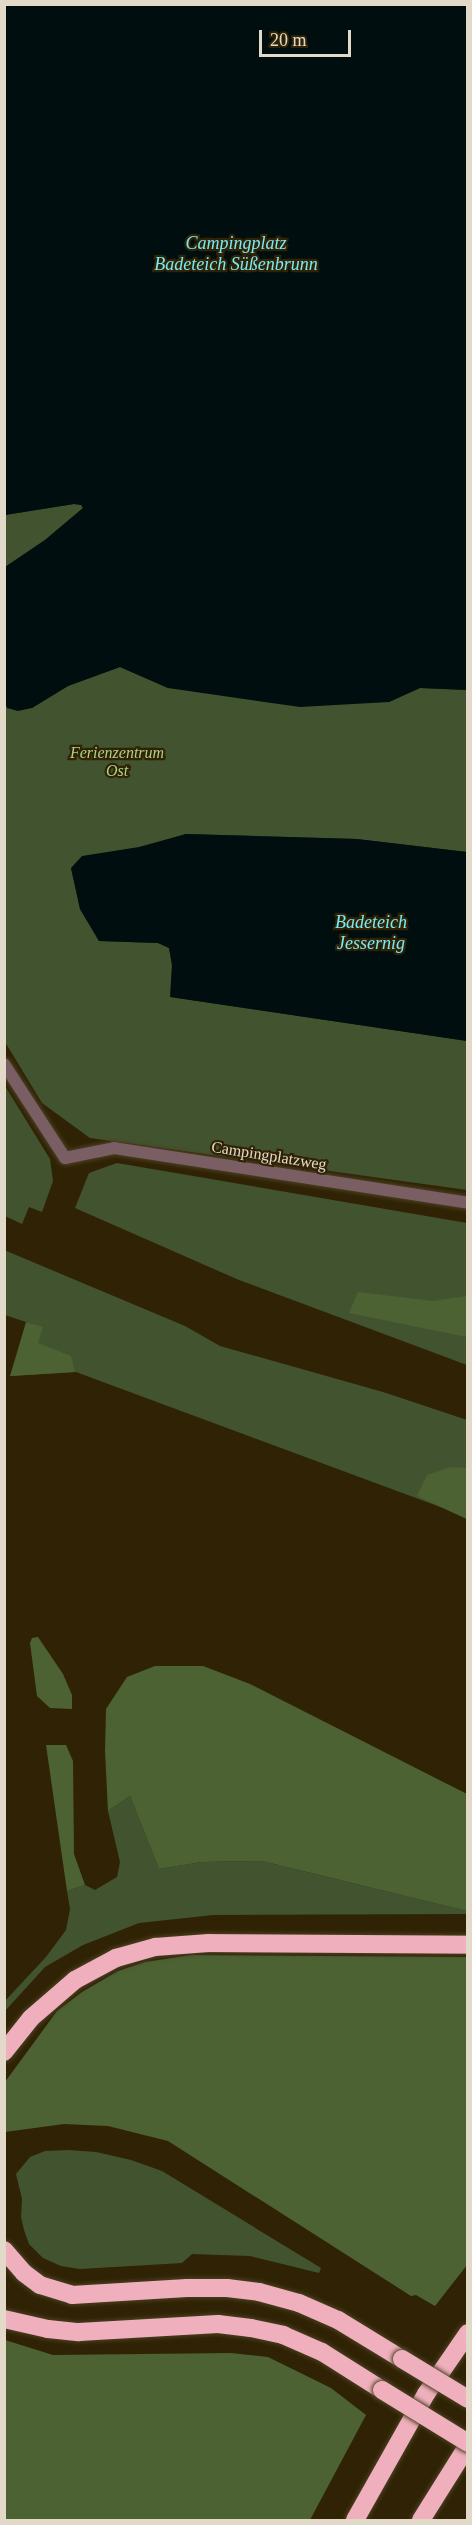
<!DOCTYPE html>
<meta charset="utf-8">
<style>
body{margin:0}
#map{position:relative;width:472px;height:2525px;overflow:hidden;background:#302305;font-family:Georgia,serif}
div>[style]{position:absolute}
.green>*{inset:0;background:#42542f}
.forest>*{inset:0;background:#4c6233}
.water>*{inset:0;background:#000e10}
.roads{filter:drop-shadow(0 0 2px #4c4024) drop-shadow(0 0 2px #4c4024)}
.minor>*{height:12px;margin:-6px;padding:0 6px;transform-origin:6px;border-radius:6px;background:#795f64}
.motorway>*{height:18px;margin:-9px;padding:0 9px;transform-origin:9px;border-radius:9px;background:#efafbc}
.bridges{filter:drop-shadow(0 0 2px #4c4024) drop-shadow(0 0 2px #4c4024)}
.motorway-bridge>*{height:18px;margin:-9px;padding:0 9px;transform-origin:9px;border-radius:9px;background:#efafbc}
span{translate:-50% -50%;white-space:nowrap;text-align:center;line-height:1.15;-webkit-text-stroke:4.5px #302305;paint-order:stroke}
.park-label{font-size:16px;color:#add187;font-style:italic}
.street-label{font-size:16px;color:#e2d9c9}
.water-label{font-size:18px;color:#77eaf8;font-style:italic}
.frame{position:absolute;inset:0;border:6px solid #e2d9c9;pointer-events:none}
.scale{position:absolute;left:259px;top:30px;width:92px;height:27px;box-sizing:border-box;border:3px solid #e2d9c9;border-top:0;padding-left:8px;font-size:18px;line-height:21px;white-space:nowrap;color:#e2d9c9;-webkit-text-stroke:4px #302305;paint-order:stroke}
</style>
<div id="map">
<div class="green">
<div style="clip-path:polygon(74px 504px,82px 505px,83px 508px,45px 540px,5px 567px,5px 515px)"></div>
<div style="clip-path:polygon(120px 667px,168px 688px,389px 702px,420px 688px,467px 690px,467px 852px,357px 839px,186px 834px,71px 868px,80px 909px,99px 941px,158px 943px,169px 948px,172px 965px,171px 997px,467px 1041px,467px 1190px,90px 1138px,42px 1103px,5px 1042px,4px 700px,8px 708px,32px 708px,68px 686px)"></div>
<div style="clip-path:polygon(5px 1086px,50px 1159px,53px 1181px,42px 1212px,29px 1207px,22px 1224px,5px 1216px)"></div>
<div style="clip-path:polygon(117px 1163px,467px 1223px,467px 1365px,239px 1280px,75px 1208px,89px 1173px)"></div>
<div style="clip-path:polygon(4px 1250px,185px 1326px,220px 1346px,383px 1392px,467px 1420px,467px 1519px,443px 1508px,76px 1372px,10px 1376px,32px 1324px,5px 1315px)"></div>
<div style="clip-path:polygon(130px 1796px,159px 1869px,202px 1862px,262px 1861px,467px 1911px,467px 1914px,213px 1915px,139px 1923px,83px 1945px,45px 1967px,5px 2011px,4px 2002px,46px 1957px,66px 1930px,70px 1909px,67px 1891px,85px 1885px,95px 1890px,117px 1877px,120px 1862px,108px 1811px)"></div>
<div style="clip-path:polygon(68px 2150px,96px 2152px,131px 2160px,162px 2171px,321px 2268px,319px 2273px,250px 2256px,192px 2254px,182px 2263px,80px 2269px,61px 2266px,43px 2258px,29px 2244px,24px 2230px,21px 2217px,22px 2199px,16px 2174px,30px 2157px,45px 2151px)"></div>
</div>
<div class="forest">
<div style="clip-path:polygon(358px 1292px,433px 1301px,467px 1296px,467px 1337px,349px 1313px)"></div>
<div style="clip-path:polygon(26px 1322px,43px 1327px,38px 1343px,71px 1356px,75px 1372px,10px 1376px)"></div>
<div style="clip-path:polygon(451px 1467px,467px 1468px,467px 1519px,417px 1496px,427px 1475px)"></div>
<div style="clip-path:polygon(38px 1637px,63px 1674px,72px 1695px,72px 1709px,50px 1708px,37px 1696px,30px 1643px,32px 1638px)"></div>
<div style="clip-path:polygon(155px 1666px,203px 1666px,250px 1684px,467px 1794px,467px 1911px,262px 1861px,202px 1862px,159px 1869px,130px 1796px,108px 1811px,105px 1751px,106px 1709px,127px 1677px)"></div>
<div style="clip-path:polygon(46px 1745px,66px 1745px,73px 1761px,74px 1854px,85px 1885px,67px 1891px)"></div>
<div style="clip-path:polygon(192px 1955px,467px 1957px,467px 2265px,435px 2306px,416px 2295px,411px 2296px,168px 2141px,108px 2126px,64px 2124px,5px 2132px,5px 2082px,57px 2011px,82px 1992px,118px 1971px,145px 1962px)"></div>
<div style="clip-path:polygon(5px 2340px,53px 2355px,231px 2353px,268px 2357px,331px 2388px,366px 2415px,310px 2520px,5px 2520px)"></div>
</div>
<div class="water">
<div style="clip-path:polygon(5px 4px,467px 5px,467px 690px,420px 688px,389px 702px,300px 707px,168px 688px,120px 667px,68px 686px,32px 708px,18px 711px,7px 708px,4px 700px,5px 567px,45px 540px,83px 508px,81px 505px,74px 504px,5px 515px)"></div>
<div style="clip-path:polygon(186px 834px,357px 839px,467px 852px,467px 1041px,170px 997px,172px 965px,169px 948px,158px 943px,99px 941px,80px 909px,71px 868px,82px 856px,139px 847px)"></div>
</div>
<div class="roads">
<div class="minor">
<div style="left:4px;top:1064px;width:112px;rotate:57deg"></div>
<div style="left:65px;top:1158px;width:50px;rotate:-11.5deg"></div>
<div style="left:114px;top:1148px;width:358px;rotate:8.8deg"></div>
</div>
<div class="motorway">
<div style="left:4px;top:2052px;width:43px;rotate:-51.5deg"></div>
<div style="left:31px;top:2018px;width:58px;rotate:-40.8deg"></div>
<div style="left:75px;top:1980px;width:47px;rotate:-28.2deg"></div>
<div style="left:116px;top:1958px;width:41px;rotate:-15.8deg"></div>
<div style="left:155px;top:1947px;width:54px;rotate:-4.2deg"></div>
<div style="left:209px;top:1943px;width:259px;rotate:0.4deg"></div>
<div style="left:4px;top:2250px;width:30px;rotate:49deg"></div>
<div style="left:24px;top:2273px;width:20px;rotate:37deg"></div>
<div style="left:40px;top:2285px;width:34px;rotate:17deg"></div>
<div style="left:72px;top:2295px;width:115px;rotate:-3.5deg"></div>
<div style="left:187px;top:2288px;width:40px"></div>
<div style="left:227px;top:2288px;width:32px;rotate:7deg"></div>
<div style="left:259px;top:2292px;width:41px;rotate:15.4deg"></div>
<div style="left:299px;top:2303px;width:43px;rotate:23.6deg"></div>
<div style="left:338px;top:2320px;width:75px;rotate:31.4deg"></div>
<div style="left:4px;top:2319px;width:45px;rotate:12.8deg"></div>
<div style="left:48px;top:2329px;width:31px;rotate:6deg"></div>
<div style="left:79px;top:2332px;width:139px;rotate:-3.3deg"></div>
<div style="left:218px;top:2324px;width:33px;rotate:7deg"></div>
<div style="left:251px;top:2328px;width:33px;rotate:12deg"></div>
<div style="left:283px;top:2335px;width:43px;rotate:23.6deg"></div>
<div style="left:322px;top:2352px;width:71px;rotate:32.3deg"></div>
<div style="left:355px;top:2520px;width:145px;rotate:-60.6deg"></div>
<div style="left:426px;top:2394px;width:74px;rotate:-55.5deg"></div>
<div style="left:421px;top:2520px;width:89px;rotate:-57.9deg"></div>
</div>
</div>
<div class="bridges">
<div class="motorway-bridge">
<div style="left:402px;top:2359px;width:77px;rotate:31.2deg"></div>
<div style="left:382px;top:2390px;width:101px;rotate:31.6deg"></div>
</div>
</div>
<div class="park-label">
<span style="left:117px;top:762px">Ferienzentrum<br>Ost</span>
</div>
<div class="street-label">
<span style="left:269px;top:1156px;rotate:9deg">Campingplatzweg</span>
</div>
<div class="water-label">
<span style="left:236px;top:254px">Campingplatz<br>Badeteich Süßenbrunn</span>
<span style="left:371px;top:933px">Badeteich<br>Jessernig</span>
</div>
<div class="frame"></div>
<div class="scale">20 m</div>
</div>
